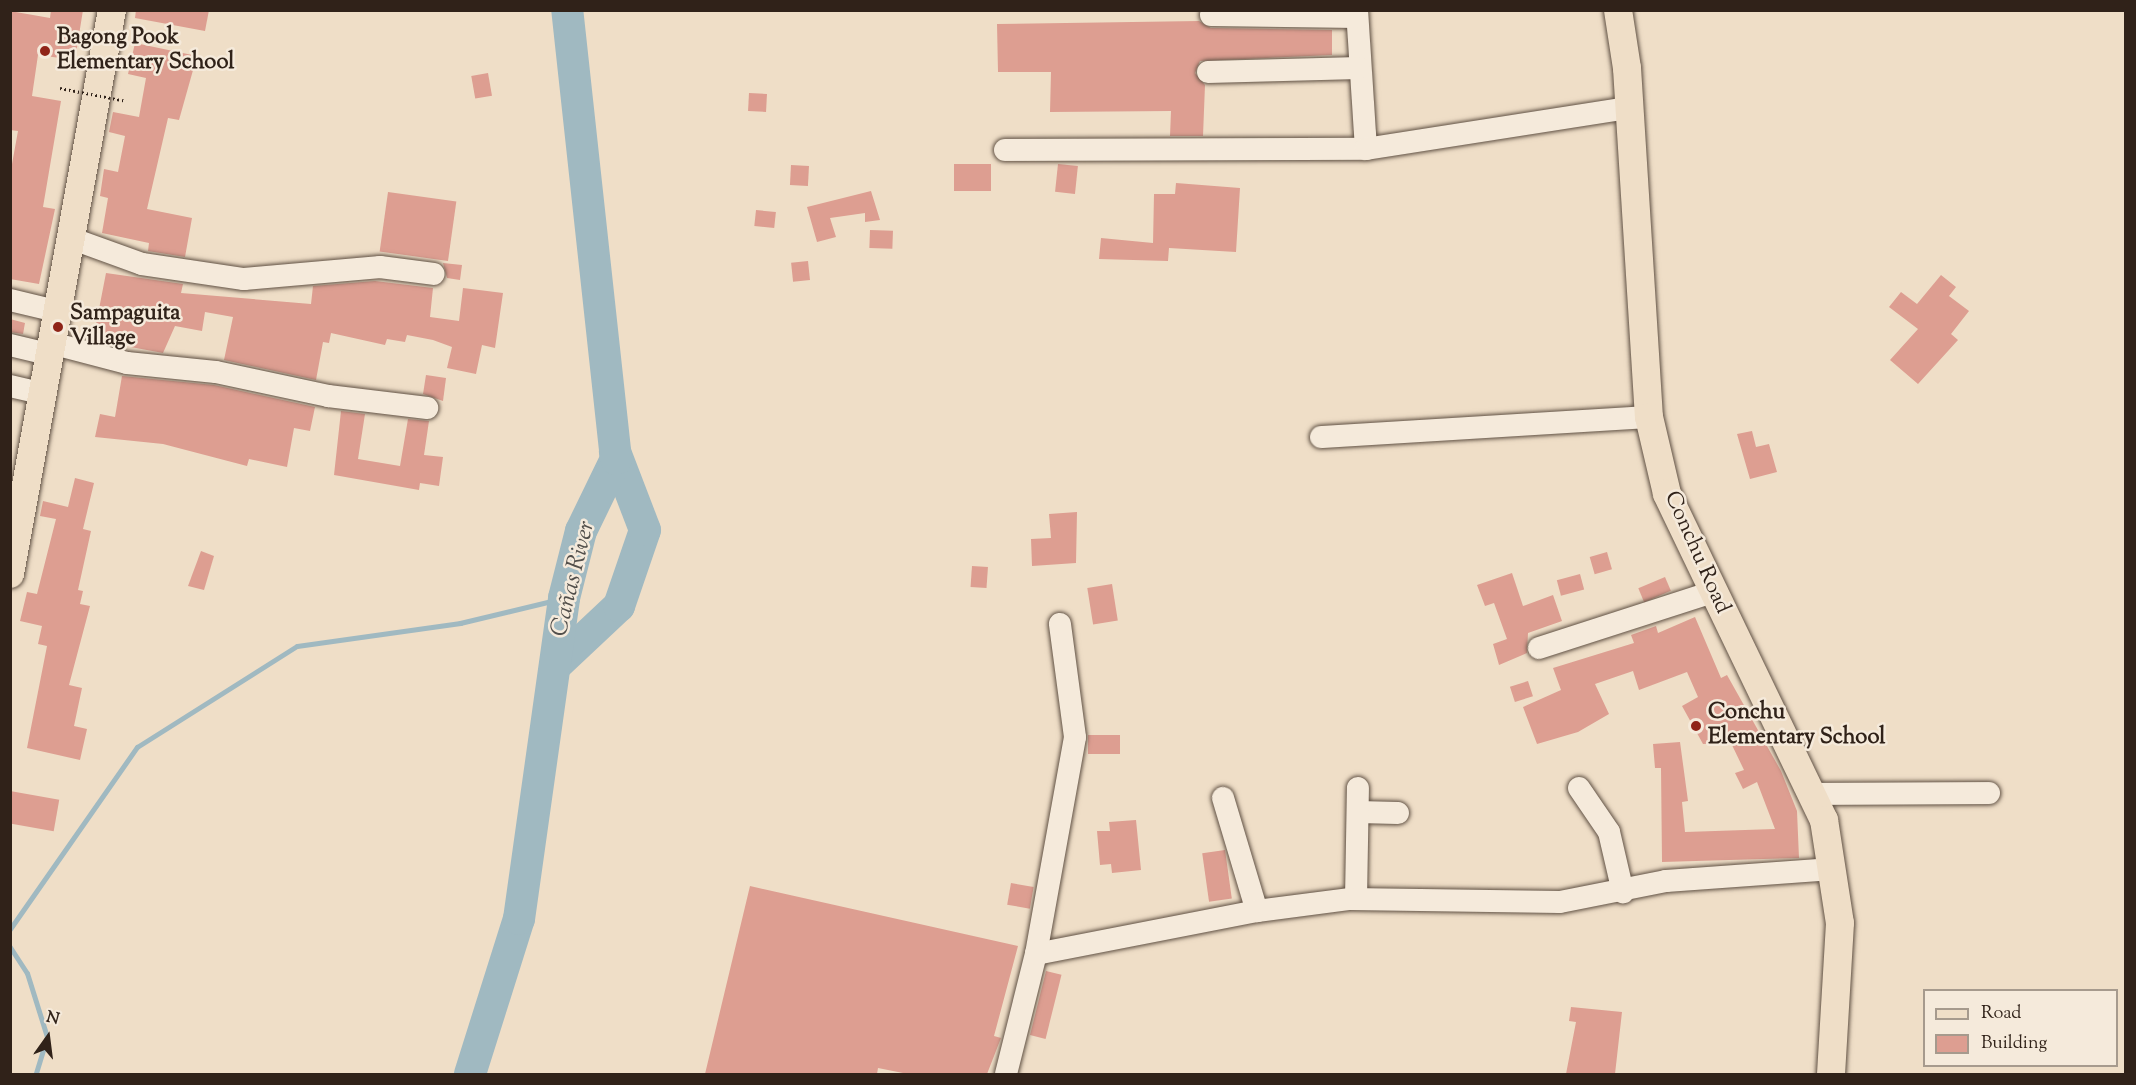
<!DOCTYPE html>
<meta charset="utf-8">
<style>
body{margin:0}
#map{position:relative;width:2136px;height:1085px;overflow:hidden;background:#efdec7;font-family:"Sorts Mill Goudy",serif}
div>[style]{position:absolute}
.stream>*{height:5px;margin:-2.5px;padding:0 2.5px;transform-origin:2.5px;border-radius:2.5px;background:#a0b9c1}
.river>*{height:32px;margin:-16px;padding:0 16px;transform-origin:16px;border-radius:16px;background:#a0b9c1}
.building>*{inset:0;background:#dd9e91;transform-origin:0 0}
.roads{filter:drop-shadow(0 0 2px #605144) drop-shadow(0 0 2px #605144)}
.minor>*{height:22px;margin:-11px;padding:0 11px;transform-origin:11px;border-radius:11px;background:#f5eadb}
.major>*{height:28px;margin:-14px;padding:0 14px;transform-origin:14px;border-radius:14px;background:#efdec7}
.path-bridge>*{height:3px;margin-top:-1.5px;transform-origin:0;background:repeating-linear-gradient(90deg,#302219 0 1.5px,transparent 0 4.5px)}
.dots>*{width:16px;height:16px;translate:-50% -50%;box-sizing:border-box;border:3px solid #f5eadb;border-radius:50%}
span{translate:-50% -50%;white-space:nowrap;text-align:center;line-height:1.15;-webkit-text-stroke:5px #f5eadb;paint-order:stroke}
.poi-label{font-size:22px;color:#302219;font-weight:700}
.left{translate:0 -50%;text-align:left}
.street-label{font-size:22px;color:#302219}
.water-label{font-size:24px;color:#524f4b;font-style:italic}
.frame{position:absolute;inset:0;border:12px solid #302219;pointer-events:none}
.legend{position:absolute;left:1923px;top:989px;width:195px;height:78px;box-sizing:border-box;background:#f5eadb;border:2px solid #a69a8d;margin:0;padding:8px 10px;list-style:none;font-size:18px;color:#302219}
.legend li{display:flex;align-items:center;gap:12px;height:30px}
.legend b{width:30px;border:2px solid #a69a8d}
.north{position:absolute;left:18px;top:1007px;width:60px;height:60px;-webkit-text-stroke:4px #f5eadb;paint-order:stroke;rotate:14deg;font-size:16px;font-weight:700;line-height:24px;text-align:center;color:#302219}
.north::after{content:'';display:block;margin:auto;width:21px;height:27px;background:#302219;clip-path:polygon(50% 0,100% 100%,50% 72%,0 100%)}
</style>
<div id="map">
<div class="stream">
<div style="left:10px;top:929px;width:222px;rotate:-55.1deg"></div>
<div style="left:137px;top:747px;width:189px;rotate:-32.3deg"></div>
<div style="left:297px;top:646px;width:165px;rotate:-8deg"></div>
<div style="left:460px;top:623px;width:107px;rotate:-13.5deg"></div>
<div style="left:10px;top:947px;width:31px;rotate:57deg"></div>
<div style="left:27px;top:973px;width:67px;rotate:72.6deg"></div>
<div style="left:47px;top:1037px;width:39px;rotate:107deg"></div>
</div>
<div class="river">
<div style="left:555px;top:666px;width:88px;rotate:-43.2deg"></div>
<div style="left:619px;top:606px;width:80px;rotate:-71.1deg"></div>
<div style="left:645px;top:530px;width:84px;rotate:-111deg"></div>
<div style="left:470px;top:1074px;width:163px;rotate:-72.5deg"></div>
<div style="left:519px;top:919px;width:324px;rotate:-82deg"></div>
<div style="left:564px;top:598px;width:69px;rotate:-75.8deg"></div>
<div style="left:581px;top:531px;width:80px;rotate:-64.1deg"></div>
<div style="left:616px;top:459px;width:452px;rotate:-96.2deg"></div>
</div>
<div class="building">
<div style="clip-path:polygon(51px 10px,83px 10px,75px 60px,38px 55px,32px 96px,61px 101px,43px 207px,55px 209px,39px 284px,10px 279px,10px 175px,18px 131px,10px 130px,10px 11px,50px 18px)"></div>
<div style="clip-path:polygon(136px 10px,209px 10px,205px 31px,135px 18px)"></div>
<div style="clip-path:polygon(1199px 21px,1211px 28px,1332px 30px,1332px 55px,1200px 61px,1195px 73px,1205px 85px,1203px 136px,1170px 136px,1171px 111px,1050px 112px,1051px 72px,998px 72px,997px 24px)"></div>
<div style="clip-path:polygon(135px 43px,197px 56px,179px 120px,168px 118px,147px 209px,192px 218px,185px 257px,148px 251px,149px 243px,102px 233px,108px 198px,100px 196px,104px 169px,118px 172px,125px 136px,109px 132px,113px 112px,139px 117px,146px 78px,128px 74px)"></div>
<div style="left:488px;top:73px;width:23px;height:17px;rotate:80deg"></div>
<div style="left:749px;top:93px;width:18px;height:18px;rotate:3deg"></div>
<div style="left:954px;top:164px;width:37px;height:27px"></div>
<div style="left:1058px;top:164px;width:20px;height:28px;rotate:6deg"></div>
<div style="left:791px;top:165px;width:18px;height:20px;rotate:3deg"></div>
<div style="clip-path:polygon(1176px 183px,1240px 188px,1236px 252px,1169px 248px,1168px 261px,1099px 259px,1101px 238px,1153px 243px,1154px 194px,1175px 194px)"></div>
<div style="clip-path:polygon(871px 191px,880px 220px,865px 222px,865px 213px,830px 218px,836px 237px,817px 242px,807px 207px)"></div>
<div style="left:388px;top:192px;width:69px;height:60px;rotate:8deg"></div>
<div style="left:756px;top:210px;width:20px;height:16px;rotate:6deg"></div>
<div style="left:870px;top:230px;width:23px;height:18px;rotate:2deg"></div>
<div style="left:808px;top:261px;width:19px;height:17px;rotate:84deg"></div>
<div style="clip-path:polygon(443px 263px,462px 265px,460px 280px,447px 278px)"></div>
<div style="clip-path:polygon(106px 273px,183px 284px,181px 293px,311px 304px,313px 286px,375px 281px,433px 288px,430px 317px,459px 321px,463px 288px,503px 293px,495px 348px,482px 345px,476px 374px,447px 368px,452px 347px,433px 340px,407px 335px,405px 342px,387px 339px,385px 345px,331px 333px,329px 343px,323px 342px,316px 380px,224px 360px,233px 317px,205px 312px,202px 331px,175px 326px,163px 353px,93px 340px)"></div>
<div style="clip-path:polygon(1941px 275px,1956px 287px,1949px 296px,1969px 311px,1951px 334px,1958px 340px,1918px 384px,1890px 360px,1918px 329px,1889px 307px,1901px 292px,1917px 304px)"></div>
<div style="clip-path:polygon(10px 319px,25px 323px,23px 334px,10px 332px)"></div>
<div style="clip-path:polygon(426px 375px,446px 378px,443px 401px,423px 394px)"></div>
<div style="clip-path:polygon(122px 376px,214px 385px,315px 407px,310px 431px,294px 428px,287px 467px,249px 459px,247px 466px,163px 444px,95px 437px,100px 414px,115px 417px)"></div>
<div style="clip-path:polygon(341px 411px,365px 414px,358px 459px,400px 466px,408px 419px,429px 421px,424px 455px,443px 457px,439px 486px,420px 483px,419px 490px,334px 475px)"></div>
<div style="clip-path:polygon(1752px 431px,1756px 447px,1769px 444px,1777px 472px,1750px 479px,1737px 434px)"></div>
<div style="clip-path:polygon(75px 478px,94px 483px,83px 529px,91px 531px,78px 590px,83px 591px,80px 604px,90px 606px,69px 685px,82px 688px,74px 726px,87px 729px,80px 760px,27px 748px,47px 646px,38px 644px,42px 626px,20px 621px,27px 592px,37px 594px,56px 519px,40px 516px,43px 501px,68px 507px)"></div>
<div style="clip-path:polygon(1077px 512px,1076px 563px,1032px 566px,1031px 539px,1051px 538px,1049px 514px)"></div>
<div style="clip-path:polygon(201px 551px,214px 556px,204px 590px,188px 586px)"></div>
<div style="left:1607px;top:552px;width:18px;height:18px;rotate:74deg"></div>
<div style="left:972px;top:566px;width:16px;height:21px;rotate:4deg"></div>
<div style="clip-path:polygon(1512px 573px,1523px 606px,1553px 595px,1562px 621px,1528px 633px,1527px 653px,1499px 665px,1493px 644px,1507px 639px,1494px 603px,1485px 606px,1477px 585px)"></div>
<div style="left:1580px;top:574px;width:16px;height:24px;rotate:75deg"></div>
<div style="left:1665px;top:577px;width:15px;height:29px;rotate:67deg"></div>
<div style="left:1112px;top:584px;width:37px;height:25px;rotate:81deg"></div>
<div style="clip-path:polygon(1695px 617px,1721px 678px,1727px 675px,1781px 771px,1797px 811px,1799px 858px,1662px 862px,1661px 768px,1655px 768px,1653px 744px,1680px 742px,1688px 801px,1682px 802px,1685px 832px,1775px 829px,1757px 782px,1743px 789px,1735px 773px,1744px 770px,1731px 743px,1703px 744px,1682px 706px,1698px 697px,1687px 672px,1639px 690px,1633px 671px,1595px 684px,1609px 714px,1578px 732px,1537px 744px,1523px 707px,1561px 690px,1553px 668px,1634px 643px,1631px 635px,1656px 626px,1658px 633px)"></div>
<div style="left:1528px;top:681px;width:16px;height:19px;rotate:72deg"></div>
<div style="left:1088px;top:735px;width:32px;height:19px"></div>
<div style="left:10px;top:791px;width:50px;height:32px;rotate:10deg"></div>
<div style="clip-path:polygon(1136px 820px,1141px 870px,1112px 873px,1111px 864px,1100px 865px,1097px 831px,1110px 831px,1109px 822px)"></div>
<div style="left:1225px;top:850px;width:49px;height:23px;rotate:82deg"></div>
<div style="left:1011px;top:883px;width:23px;height:22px;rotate:10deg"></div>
<div style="clip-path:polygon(750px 886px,1018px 946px,994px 1036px,1001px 1038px,987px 1074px,908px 1074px,878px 1068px,877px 1074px,705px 1074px)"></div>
<div style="left:1046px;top:971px;width:16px;height:66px;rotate:14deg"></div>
<div style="clip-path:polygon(1571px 1007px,1622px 1012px,1615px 1074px,1566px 1074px,1576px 1022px,1569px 1021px)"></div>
</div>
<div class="roads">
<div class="minor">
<div style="left:1357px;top:10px;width:139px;rotate:86.3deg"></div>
<div style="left:1211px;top:15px;width:146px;rotate:0.8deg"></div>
<div style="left:1208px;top:72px;width:151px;rotate:-1.5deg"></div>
<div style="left:1005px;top:150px;width:361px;rotate:-0.2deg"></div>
<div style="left:1366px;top:149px;width:266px;rotate:-8.9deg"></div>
<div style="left:73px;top:239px;width:73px;rotate:19.9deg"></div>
<div style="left:142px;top:264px;width:103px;rotate:8.4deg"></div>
<div style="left:244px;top:279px;width:137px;rotate:-5deg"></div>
<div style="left:380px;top:267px;width:54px;rotate:7.4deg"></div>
<div style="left:10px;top:300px;width:51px;rotate:13.5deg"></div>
<div style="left:55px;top:344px;width:74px;rotate:14.8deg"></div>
<div style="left:127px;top:363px;width:89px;rotate:5.8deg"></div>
<div style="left:216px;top:372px;width:115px;rotate:12.1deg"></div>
<div style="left:328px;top:396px;width:100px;rotate:6.9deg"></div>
<div style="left:10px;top:345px;width:43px;rotate:13.4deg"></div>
<div style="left:10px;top:386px;width:36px;rotate:13deg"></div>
<div style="left:1321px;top:437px;width:329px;rotate:-3.5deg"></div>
<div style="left:1539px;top:648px;width:182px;rotate:-17.9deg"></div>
<div style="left:1579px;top:788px;width:53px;rotate:55.7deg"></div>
<div style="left:1609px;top:832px;width:62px;rotate:76.9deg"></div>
<div style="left:1813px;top:794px;width:176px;rotate:-0.3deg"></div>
<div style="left:1223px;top:798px;width:118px;rotate:73.3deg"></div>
<div style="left:1358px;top:812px;width:40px;rotate:1.4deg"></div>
<div style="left:1356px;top:899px;width:111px;rotate:-89deg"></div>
<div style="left:1036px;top:954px;width:220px;rotate:-79.8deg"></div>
<div style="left:1075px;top:737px;width:114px;rotate:-97.6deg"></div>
<div style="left:1006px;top:1074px;width:124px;rotate:-76deg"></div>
<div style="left:1036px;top:954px;width:225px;rotate:-11deg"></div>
<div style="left:1257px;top:911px;width:94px;rotate:-7.4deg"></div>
<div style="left:1350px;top:899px;width:210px;rotate:0.8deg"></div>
<div style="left:1560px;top:902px;width:108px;rotate:-11.2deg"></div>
<div style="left:1666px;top:881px;width:167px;rotate:-4.1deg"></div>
</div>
<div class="major">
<div style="left:1618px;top:10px;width:59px;rotate:81.2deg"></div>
<div style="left:1627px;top:68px;width:350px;rotate:86.4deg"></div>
<div style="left:1649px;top:417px;width:79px;rotate:76.8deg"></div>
<div style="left:1667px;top:494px;width:362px;rotate:64.3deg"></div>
<div style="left:1824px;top:820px;width:104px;rotate:81.2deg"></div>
<div style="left:1840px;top:923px;width:151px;rotate:93.4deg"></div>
<div style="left:10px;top:574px;width:573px;rotate:-79.75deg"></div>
</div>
</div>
<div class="path-bridge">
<div style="left:60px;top:88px;width:67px;rotate:11.1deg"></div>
</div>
<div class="dots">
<div style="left:45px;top:51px;background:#8f2418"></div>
<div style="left:58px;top:327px;background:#8f2418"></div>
<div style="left:1696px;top:726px;background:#8f2418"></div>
</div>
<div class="poi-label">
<span class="left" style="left:57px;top:51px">Bagong Pook<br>Elementary School</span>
<span class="left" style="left:70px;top:327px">Sampaguita<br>Village</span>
<span class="left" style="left:1708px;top:726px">Conchu<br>Elementary School</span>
</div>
<div class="street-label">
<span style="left:1696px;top:553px;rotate:66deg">Conchu Road</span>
</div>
<div class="water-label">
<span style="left:574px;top:579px;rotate:-76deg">Cañas River</span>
</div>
<div class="frame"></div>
<ul class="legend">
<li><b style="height:8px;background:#efdec7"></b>Road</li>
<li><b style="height:16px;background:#dd9e91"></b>Building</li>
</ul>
<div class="north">N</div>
</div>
